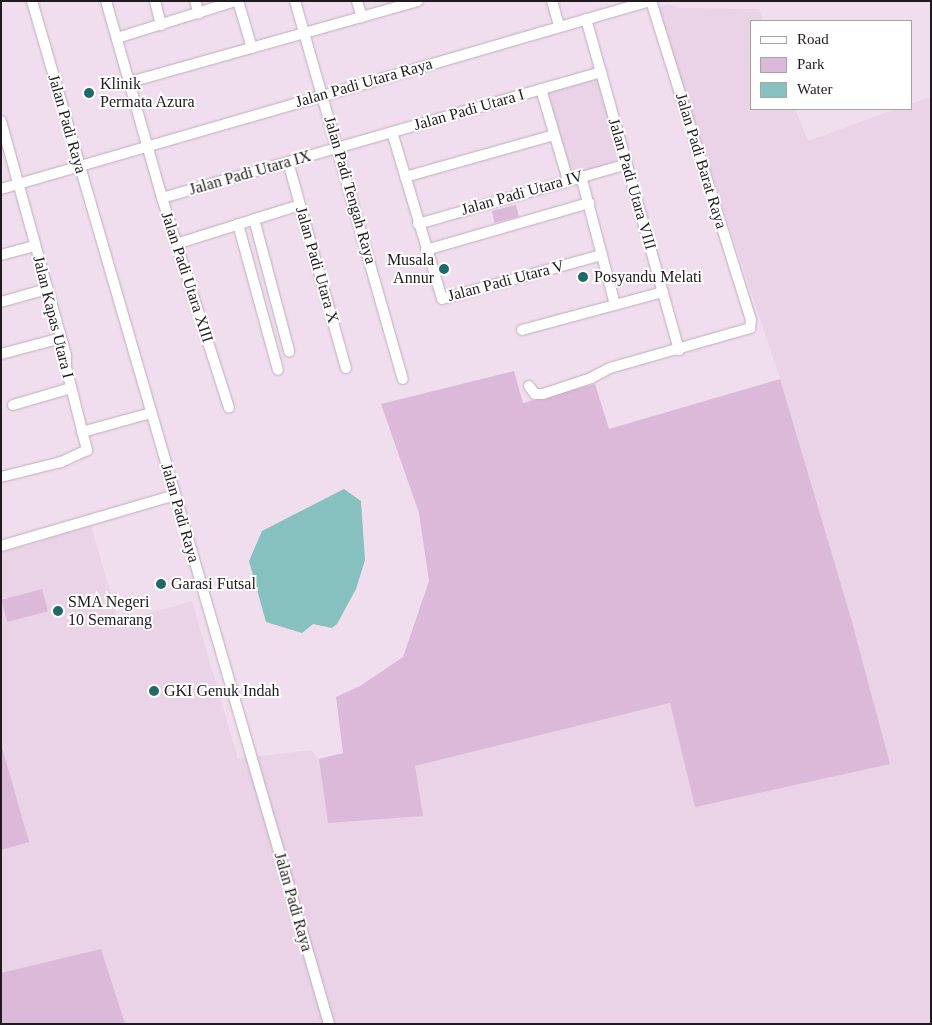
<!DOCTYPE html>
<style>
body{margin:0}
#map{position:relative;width:932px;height:1025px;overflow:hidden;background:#f0deee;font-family:"Times New Roman",serif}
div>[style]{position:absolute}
.built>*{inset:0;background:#ead2e7;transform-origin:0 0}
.green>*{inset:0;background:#dcb9d8;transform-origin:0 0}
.water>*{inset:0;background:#86c0bf}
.roads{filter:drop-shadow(0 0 1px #beadbc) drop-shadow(0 0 1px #beadbc)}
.street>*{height:10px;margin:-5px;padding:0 5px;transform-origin:5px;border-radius:5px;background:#fff}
.dots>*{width:14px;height:14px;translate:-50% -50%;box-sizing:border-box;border:2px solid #fff;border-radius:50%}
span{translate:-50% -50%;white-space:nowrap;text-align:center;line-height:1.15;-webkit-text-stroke:4px #fff;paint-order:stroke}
.street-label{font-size:16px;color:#20191f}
.poi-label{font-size:16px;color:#20191f}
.left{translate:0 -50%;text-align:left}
.right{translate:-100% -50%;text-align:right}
.frame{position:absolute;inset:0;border:2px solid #20191f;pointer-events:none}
.legend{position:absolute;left:750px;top:20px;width:162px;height:90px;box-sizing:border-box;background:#fff;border:1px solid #a6a3a5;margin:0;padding:6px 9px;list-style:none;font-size:15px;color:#20191f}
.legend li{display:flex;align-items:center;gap:10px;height:25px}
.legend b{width:25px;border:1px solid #a6a3a5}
</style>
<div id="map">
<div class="built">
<div style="clip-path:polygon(668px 4px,679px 8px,759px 9px,763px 21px,751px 21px,751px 109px,795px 109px,808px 141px,896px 109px,911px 109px,911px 104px,931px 97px,931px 1024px,1px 1024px,1px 553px,91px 526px,119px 622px,192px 601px,238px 759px,311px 750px,319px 759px,329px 823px,415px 766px,671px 703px,695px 807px,780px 379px,657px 8px)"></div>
<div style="left:599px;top:74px;width:91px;height:59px;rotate:74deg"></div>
</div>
<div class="green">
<div style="left:516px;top:205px;width:12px;height:25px;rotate:76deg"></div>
<div style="clip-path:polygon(514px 371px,523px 403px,595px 384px,609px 429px,780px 379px,852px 622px,890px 764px,695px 807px,670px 703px,415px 766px,423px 816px,328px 823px,319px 759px,343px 753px,336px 697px,360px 686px,403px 657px,429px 581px,419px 513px,381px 404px)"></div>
<div style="left:42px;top:589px;width:23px;height:42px;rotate:75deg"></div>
<div style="clip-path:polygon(1px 744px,29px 842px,1px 850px)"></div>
<div style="clip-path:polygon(101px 949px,125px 1024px,1px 1024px,1px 973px)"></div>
</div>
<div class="water">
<div style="clip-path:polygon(344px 489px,361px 501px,365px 560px,356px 589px,337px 624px,332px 628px,313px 624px,302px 633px,266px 622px,249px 561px,262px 531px)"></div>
</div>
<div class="roads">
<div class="street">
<div style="left:32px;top:1px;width:1065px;rotate:73.81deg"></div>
<div style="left:106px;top:1px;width:205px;rotate:74.1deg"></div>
<div style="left:162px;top:198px;width:220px;rotate:72.3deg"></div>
<div style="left:155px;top:1px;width:25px;rotate:76deg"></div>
<div style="left:195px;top:1px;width:13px;rotate:72deg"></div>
<div style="left:238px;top:1px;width:49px;rotate:73.4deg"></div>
<div style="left:295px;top:1px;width:393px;rotate:74.1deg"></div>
<div style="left:357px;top:1px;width:17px;rotate:73deg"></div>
<div style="left:552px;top:1px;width:26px;rotate:74deg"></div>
<div style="left:586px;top:19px;width:344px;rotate:74.3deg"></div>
<div style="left:117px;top:38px;width:125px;rotate:-17.3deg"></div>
<div style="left:130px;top:82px;width:299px;rotate:-15.7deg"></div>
<div style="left:541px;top:89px;width:95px;rotate:73.5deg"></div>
<div style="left:1px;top:121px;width:244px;rotate:74.5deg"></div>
<div style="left:66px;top:356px;width:11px;rotate:90deg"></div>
<div style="left:66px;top:367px;width:86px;rotate:75.8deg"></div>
<div style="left:87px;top:450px;width:29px;rotate:155deg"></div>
<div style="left:61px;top:462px;width:62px;rotate:166deg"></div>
<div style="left:392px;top:132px;width:174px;rotate:73.3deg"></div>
<div style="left:442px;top:299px;width:166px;rotate:-15.4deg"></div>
<div style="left:288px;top:162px;width:214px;rotate:74.3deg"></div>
<div style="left:581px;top:176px;width:133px;rotate:75.2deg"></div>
<div style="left:405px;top:177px;width:155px;rotate:-15.7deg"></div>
<div style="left:1px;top:189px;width:676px;rotate:-16.16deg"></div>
<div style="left:162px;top:198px;width:457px;rotate:-16deg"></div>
<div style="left:254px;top:219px;width:137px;rotate:75.1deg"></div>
<div style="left:238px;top:224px;width:151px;rotate:74.7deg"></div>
<div style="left:418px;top:224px;width:217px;rotate:-16deg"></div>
<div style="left:176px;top:244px;width:130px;rotate:-17.5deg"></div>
<div style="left:426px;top:250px;width:170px;rotate:-16.1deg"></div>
<div style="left:1px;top:255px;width:35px;rotate:-15deg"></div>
<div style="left:1px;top:302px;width:48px;rotate:-15.8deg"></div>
<div style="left:522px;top:330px;width:146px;rotate:-15.1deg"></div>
<div style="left:1px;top:354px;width:62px;rotate:-14.9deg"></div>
<div style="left:529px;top:386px;width:10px;rotate:53deg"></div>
<div style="left:535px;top:394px;width:8px"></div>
<div style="left:543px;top:394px;width:51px;rotate:-18.4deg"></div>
<div style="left:591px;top:378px;width:21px;rotate:-28deg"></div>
<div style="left:610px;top:368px;width:146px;rotate:-15.9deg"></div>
<div style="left:750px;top:328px;width:8px;rotate:-83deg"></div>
<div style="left:751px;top:320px;width:334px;rotate:-107.4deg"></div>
<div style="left:13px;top:405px;width:60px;rotate:-16.3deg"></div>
<div style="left:82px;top:432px;width:72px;rotate:-15.4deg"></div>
<div style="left:1px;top:546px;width:181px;rotate:-16.3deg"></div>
</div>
</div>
<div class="dots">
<div style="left:89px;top:93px;background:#1d6a69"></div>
<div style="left:444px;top:269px;background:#1d6a69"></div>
<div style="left:583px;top:277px;background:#1d6a69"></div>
<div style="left:161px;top:584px;background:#1d6a69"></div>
<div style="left:58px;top:611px;background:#1d6a69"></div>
<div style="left:154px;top:691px;background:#1d6a69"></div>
</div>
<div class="street-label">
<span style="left:364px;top:83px;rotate:-16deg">Jalan Padi Utara Raya</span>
<span style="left:469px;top:110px;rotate:-16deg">Jalan Padi Utara I</span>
<span style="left:67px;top:124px;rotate:74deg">Jalan Padi Raya</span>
<span style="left:701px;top:161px;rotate:73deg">Jalan Padi Barat Raya</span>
<span style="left:250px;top:173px;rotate:-16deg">Jalan Padi Utara IX</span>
<span style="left:632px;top:184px;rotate:74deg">Jalan Padi Utara VIII</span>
<span style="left:350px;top:190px;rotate:74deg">Jalan Padi Tengah Raya</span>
<span style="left:522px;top:193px;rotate:-16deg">Jalan Padi Utara IV</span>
<span style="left:317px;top:265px;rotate:74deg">Jalan Padi Utara X</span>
<span style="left:187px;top:277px;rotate:72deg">Jalan Padi Utara XIII</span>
<span style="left:506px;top:281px;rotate:-15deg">Jalan Padi Utara V</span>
<span style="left:53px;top:317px;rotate:76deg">Jalan Kapas Utara I</span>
<span style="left:180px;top:513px;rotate:74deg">Jalan Padi Raya</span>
<span style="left:293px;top:902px;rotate:74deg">Jalan Padi Raya</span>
</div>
<div class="poi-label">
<span class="left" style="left:100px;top:93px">Klinik<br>Permata Azura</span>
<span class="right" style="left:434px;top:269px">Musala<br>Annur</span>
<span class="left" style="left:594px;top:277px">Posyandu Melati</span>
<span class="left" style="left:171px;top:584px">Garasi Futsal</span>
<span class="left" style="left:68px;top:611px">SMA Negeri<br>10 Semarang</span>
<span class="left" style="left:164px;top:691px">GKI Genuk Indah</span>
</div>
<div class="frame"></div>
<ul class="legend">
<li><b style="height:6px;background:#fff"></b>Road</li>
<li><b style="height:14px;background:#dcb9d8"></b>Park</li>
<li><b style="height:14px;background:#86c0bf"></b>Water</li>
</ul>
</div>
